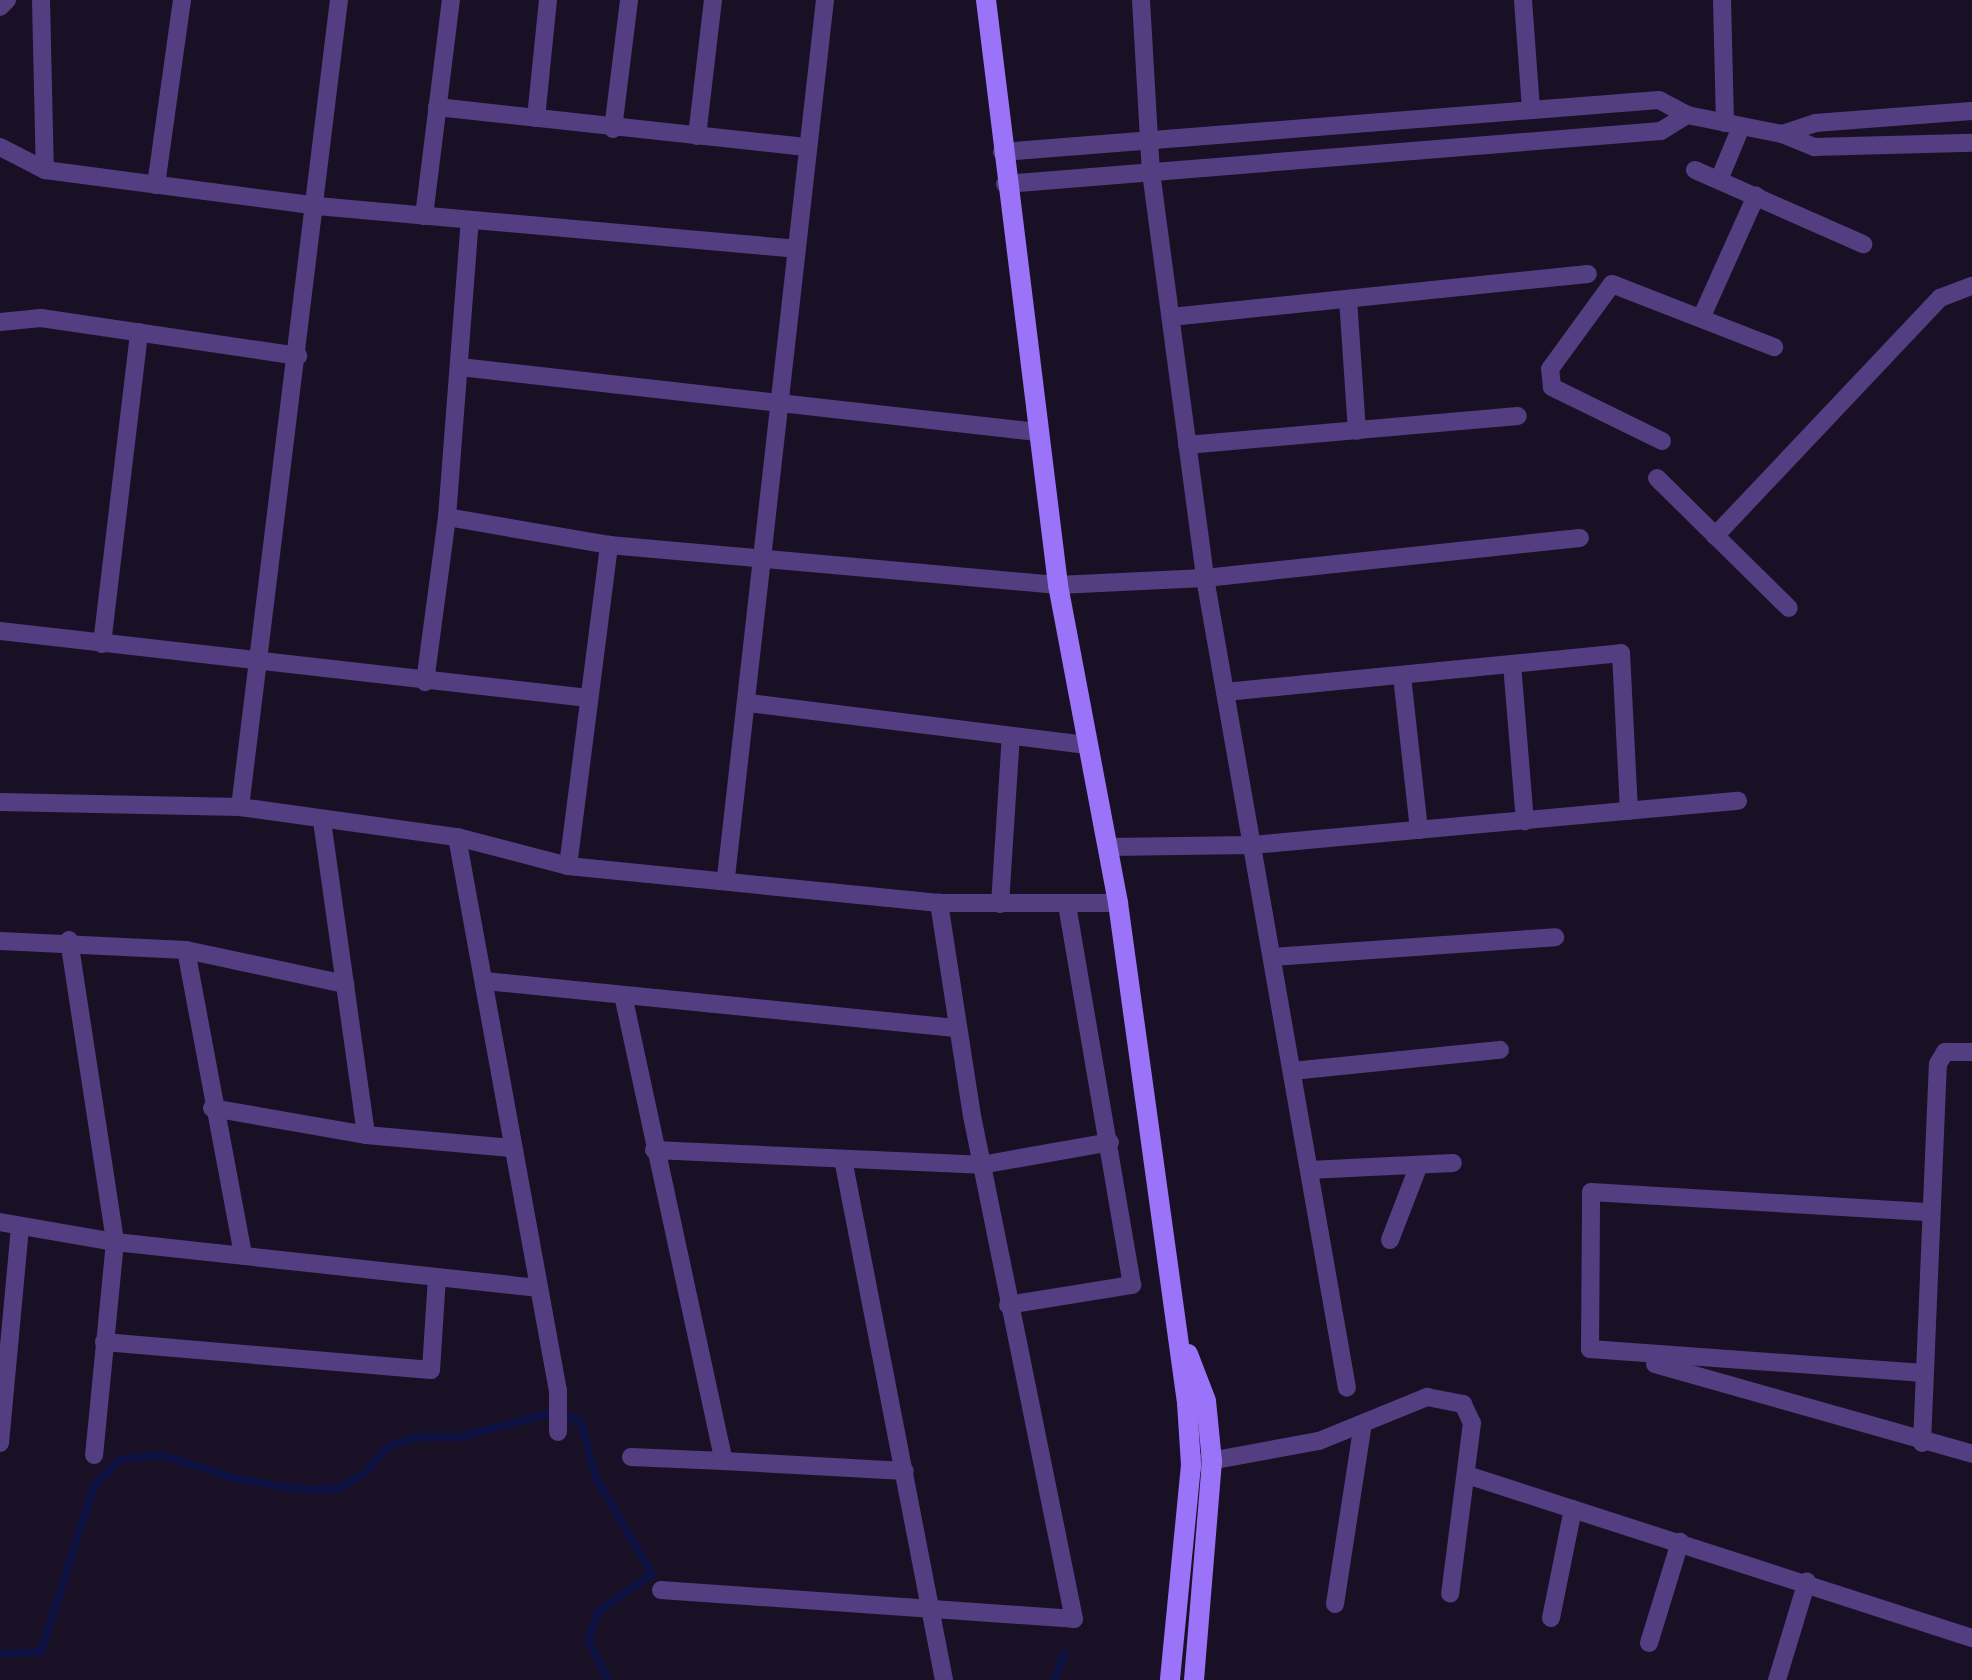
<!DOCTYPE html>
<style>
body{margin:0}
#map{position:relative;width:1972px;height:1680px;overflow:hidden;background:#1a1026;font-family:Rubik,sans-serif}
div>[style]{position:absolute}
.stream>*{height:8px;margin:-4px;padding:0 4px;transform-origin:4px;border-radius:4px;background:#0d1242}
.street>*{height:18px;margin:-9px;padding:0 9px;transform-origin:9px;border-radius:9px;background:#533e82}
.secondary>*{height:20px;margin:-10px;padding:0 10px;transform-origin:10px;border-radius:10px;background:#9b73f8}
span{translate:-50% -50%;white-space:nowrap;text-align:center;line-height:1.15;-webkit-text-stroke:8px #1a1026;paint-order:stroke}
</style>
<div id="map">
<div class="stream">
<div style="left:0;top:1654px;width:41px;rotate:-2.8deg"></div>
<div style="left:41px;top:1652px;width:174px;rotate:-72.3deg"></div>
<div style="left:94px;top:1486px;width:36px;rotate:-46deg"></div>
<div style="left:119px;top:1460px;width:43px;rotate:-6.6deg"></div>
<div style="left:162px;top:1455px;width:75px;rotate:17.9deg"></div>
<div style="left:233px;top:1478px;width:73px;rotate:9.5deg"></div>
<div style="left:305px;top:1490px;width:34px;rotate:-3deg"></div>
<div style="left:339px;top:1488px;width:30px;rotate:-30deg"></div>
<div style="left:365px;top:1473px;width:34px;rotate:-50deg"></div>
<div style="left:387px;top:1447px;width:32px;rotate:-18deg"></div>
<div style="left:417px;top:1437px;width:43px"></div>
<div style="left:460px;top:1437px;width:90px;rotate:-14.8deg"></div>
<div style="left:547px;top:1414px;width:33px;rotate:9deg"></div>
<div style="left:580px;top:1419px;width:61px;rotate:74.8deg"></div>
<div style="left:596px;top:1478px;width:111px;rotate:59.7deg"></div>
<div style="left:652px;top:1574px;width:65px;rotate:145.1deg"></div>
<div style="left:599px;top:1611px;width:30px;rotate:111deg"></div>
<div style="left:588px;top:1639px;width:46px;rotate:64deg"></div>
<div style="left:1054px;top:1680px;width:29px;rotate:-68deg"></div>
</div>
<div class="street">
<div style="left:41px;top:0;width:170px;rotate:88.7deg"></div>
<div style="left:1141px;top:0;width:172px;rotate:86.7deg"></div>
<div style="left:1151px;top:172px;width:410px;rotate:82.4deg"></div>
<div style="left:1205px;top:578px;width:822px;rotate:80.06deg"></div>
<div style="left:1523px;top:0;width:108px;rotate:85.8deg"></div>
<div style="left:1722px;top:0;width:123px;rotate:88.6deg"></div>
<div style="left:0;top:7px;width:10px;rotate:-45deg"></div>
<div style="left:437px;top:107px;width:371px;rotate:6.2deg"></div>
<div style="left:536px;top:118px;width:119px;rotate:-84.2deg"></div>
<div style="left:613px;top:129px;width:130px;rotate:-82.9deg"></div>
<div style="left:1782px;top:134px;width:35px;rotate:-18deg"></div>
<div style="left:1815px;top:123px;width:157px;rotate:-4.4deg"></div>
<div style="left:697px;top:136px;width:137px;rotate:-83.3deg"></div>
<div style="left:0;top:147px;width:51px;rotate:27.1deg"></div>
<div style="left:45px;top:170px;width:274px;rotate:7.5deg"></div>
<div style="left:317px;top:206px;width:481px;rotate:5.1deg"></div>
<div style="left:1002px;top:152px;width:659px;rotate:-4.53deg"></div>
<div style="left:1659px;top:100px;width:32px;rotate:28deg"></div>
<div style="left:1687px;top:115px;width:97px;rotate:11.3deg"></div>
<div style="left:1782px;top:134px;width:35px;rotate:22deg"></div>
<div style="left:1814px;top:147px;width:158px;rotate:-1.5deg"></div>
<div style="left:1695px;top:170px;width:184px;rotate:23.8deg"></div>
<div style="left:1719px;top:180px;width:57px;rotate:-67.5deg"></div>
<div style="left:1005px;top:184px;width:658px;rotate:-4.62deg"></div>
<div style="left:1661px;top:131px;width:31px;rotate:-32deg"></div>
<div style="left:156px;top:185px;width:187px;rotate:-82deg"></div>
<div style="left:424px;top:216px;width:218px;rotate:-82.9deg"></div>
<div style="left:1348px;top:299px;width:132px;rotate:86.1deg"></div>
<div style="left:1702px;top:316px;width:132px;rotate:-65.8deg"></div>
<div style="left:1171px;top:317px;width:419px;rotate:-5.9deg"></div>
<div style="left:0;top:322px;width:41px;rotate:-5.6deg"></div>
<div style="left:41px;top:318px;width:260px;rotate:8.4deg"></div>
<div style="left:460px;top:367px;width:581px;rotate:6.43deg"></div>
<div style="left:1662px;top:441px;width:123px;rotate:-153.9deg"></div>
<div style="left:1552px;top:387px;width:18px;rotate:-96deg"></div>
<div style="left:1550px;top:369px;width:105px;rotate:-53.9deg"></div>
<div style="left:1612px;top:284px;width:174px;rotate:21.3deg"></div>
<div style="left:1187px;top:445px;width:332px;rotate:-5deg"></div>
<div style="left:1657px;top:478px;width:185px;rotate:44.6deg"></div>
<div style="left:447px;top:517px;width:164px;rotate:9.8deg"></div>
<div style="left:609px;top:545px;width:451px;rotate:5.1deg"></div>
<div style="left:1058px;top:585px;width:147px;rotate:-2.7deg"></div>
<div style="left:1205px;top:578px;width:377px;rotate:-6.1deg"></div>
<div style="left:1715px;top:536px;width:328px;rotate:-46.6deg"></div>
<div style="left:1940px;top:298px;width:34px;rotate:-21deg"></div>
<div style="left:0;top:631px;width:592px;rotate:6.5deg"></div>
<div style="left:102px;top:644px;width:314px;rotate:-83.2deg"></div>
<div style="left:1512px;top:664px;width:158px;rotate:85.3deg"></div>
<div style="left:1402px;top:676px;width:155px;rotate:83.7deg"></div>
<div style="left:425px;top:682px;width:166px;rotate:-82.4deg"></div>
<div style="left:447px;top:517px;width:298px;rotate:-85.6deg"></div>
<div style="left:1225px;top:692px;width:398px;rotate:-5.6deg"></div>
<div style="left:1621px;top:653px;width:158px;rotate:87.1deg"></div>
<div style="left:749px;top:703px;width:342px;rotate:7.1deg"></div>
<div style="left:0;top:802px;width:240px;rotate:1.2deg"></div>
<div style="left:240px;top:807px;width:219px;rotate:7.9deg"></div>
<div style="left:457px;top:837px;width:115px;rotate:14.6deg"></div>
<div style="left:568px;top:866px;width:373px;rotate:5.7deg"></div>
<div style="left:939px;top:903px;width:179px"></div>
<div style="left:240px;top:807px;width:813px;rotate:-83.01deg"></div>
<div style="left:322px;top:821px;width:317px;rotate:82deg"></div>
<div style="left:457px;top:837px;width:563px;rotate:79.67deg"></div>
<div style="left:558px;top:1391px;width:41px;rotate:90deg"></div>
<div style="left:1108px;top:847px;width:144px;rotate:-0.8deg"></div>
<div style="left:1252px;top:845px;width:488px;rotate:-5.2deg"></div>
<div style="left:568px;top:866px;width:324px;rotate:-82.7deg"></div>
<div style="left:726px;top:877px;width:883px;rotate:-83.56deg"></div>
<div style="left:1000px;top:904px;width:168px;rotate:-86.3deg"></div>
<div style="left:69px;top:940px;width:305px;rotate:81.3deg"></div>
<div style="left:115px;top:1242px;width:214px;rotate:95.6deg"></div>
<div style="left:0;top:941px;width:186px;rotate:2.8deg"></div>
<div style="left:186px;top:950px;width:163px;rotate:12.1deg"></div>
<div style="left:186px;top:950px;width:311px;rotate:79.4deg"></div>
<div style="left:1272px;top:957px;width:284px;rotate:-4deg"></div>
<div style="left:485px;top:981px;width:475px;rotate:5.7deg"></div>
<div style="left:623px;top:995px;width:477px;rotate:77.8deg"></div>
<div style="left:724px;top:1461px;width:181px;rotate:3.2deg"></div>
<div style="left:1292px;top:1071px;width:209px;rotate:-5.8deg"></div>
<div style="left:212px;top:1108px;width:156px;rotate:9.9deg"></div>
<div style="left:366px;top:1135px;width:147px;rotate:5.1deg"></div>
<div style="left:654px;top:1150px;width:327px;rotate:2.6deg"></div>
<div style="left:981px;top:1165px;width:131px;rotate:-10.1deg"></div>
<div style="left:843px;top:1159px;width:531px;rotate:79.03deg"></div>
<div style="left:1309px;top:1170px;width:144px;rotate:-2.8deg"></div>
<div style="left:0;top:1222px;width:117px;rotate:9.9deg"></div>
<div style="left:115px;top:1242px;width:425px;rotate:6.2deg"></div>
<div style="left:1390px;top:1240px;width:80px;rotate:-68.9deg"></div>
<div style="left:1008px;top:1305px;width:126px;rotate:-9.2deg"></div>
<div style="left:1132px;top:1285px;width:385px;rotate:-99.7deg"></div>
<div style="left:104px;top:1342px;width:328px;rotate:4.9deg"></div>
<div style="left:431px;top:1370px;width:93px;rotate:-86.3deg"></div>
<div style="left:1655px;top:1364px;width:330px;rotate:15.8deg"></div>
<div style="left:1924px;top:1373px;width:335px;rotate:-175.9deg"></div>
<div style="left:1590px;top:1349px;width:157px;rotate:-89.6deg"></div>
<div style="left:1591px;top:1192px;width:340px;rotate:3.4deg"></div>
<div style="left:0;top:1443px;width:218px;rotate:-84.7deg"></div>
<div style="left:1922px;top:1443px;width:379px;rotate:-87.6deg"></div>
<div style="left:1938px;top:1064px;width:14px;rotate:-60deg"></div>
<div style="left:1945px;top:1052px;width:27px"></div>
<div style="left:631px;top:1457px;width:93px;rotate:2.5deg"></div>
<div style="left:1199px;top:1463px;width:122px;rotate:-10.4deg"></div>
<div style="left:1319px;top:1441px;width:117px;rotate:-22.2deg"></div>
<div style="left:1427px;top:1397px;width:37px;rotate:11deg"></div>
<div style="left:1463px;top:1404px;width:21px;rotate:65deg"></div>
<div style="left:1472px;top:1423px;width:172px;rotate:97.3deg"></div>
<div style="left:1467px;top:1475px;width:531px;rotate:17.89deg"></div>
<div style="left:661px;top:1590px;width:414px;rotate:4deg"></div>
<div style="left:1074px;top:1619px;width:513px;rotate:-101.46deg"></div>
<div style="left:972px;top:1116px;width:216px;rotate:-98.8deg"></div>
<div style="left:1335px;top:1604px;width:177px;rotate:-81.2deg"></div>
<div style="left:1551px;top:1618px;width:111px;rotate:-78.6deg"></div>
<div style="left:1649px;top:1643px;width:106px;rotate:-72.9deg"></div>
<div style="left:1777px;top:1680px;width:103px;rotate:-73.1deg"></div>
</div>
<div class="secondary">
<div style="left:986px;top:0;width:589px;rotate:82.98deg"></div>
<div style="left:1058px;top:585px;width:324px;rotate:79.3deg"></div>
<div style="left:1118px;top:903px;width:505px;rotate:82.14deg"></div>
<div style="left:1187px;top:1403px;width:62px;rotate:86.3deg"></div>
<div style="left:1191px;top:1465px;width:216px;rotate:95.6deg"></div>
<div style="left:1188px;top:1354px;width:50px;rotate:69deg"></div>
<div style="left:1206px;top:1401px;width:60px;rotate:84.3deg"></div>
<div style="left:1212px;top:1461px;width:220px;rotate:94.7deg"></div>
</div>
</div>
